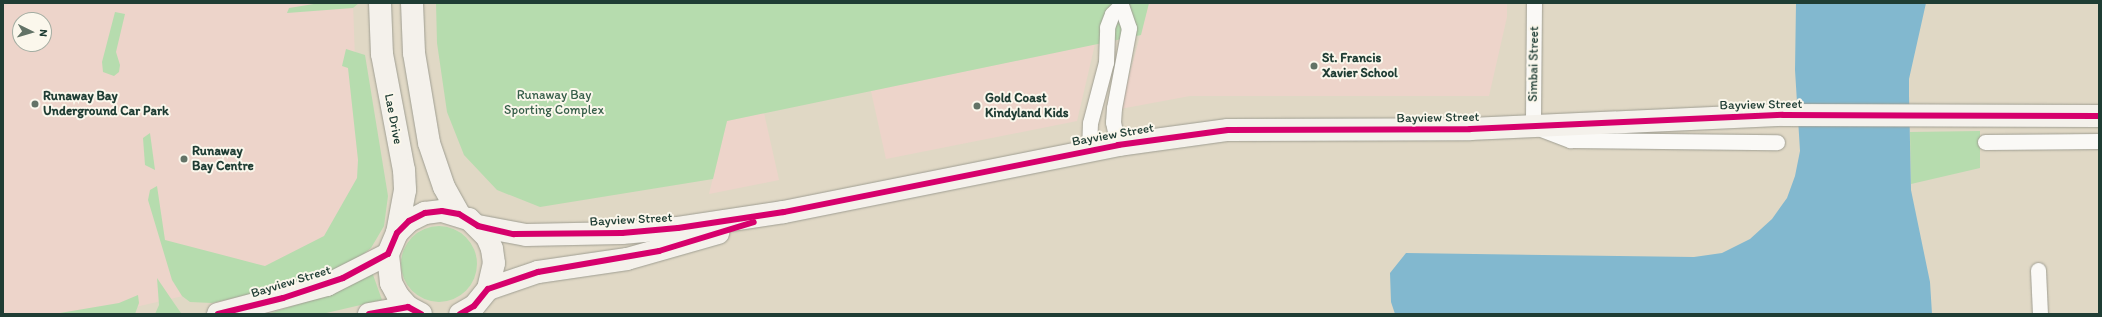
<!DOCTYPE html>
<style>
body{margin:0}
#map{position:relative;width:2102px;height:317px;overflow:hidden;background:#e0d8c5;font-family:Itim,sans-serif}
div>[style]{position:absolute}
.built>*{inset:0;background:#edd4ca}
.green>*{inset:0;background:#b6dcae}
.round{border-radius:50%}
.water>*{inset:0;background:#82b8cf}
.roads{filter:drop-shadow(0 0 1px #9f9e92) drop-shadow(0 0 1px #9f9e92)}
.street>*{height:15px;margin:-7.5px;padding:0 7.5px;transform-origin:7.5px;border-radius:7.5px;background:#faf9f6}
.secondary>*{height:22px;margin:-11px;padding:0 11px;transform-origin:11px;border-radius:11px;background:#f4f1eb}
.cycleway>*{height:6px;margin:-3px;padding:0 3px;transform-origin:3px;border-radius:3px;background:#d6006c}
.dots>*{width:11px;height:11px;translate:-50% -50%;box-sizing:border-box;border:2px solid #fbf7ec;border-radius:50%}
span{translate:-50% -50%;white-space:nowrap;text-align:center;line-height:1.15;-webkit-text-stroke:4px #fbf7ec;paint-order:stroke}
.poi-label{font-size:13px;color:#1f3d34;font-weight:700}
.left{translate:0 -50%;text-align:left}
.street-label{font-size:13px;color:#1f3d34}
.park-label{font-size:13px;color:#365e49}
.frame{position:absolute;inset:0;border:4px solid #1f3d34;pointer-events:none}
.north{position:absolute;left:12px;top:12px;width:40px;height:40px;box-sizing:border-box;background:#fbf7ec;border:1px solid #a3ada2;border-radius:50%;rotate:95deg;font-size:11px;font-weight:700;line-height:16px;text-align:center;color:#1f3d34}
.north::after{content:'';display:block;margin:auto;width:14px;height:18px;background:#637367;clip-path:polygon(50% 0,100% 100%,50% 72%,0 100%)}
</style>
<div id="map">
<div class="built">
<div style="clip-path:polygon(evenodd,3px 3px,353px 3px,355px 59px,366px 137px,348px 224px,274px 275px,105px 314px,3px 314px,3px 3px,20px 20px,44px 20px,44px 44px,20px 44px,20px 20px)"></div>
<div style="clip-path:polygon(1149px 3px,1507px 3px,1507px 17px,1489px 96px,1190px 96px,1120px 109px)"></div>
<div style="clip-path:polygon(1095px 44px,1077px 121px,886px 159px,871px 91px)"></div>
<div style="clip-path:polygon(764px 113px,779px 180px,709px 194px,727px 121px)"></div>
</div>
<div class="green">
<div style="clip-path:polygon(320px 3px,359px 3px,353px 8px,287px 13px,289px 8px)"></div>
<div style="clip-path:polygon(436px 3px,1149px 3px,1141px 35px,727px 121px,713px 179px,540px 207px,497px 190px,464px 155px,447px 112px,437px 43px)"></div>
<div style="clip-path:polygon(115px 12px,125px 14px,116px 52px,120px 65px,119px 72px,114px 76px,103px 72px,102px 62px)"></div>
<div style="clip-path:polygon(346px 49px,365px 55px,388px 196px,384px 226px,371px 248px,352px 263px,332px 275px,212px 303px,190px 302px,182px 296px,172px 280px,148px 200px,150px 190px,157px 186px,165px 240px,265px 266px,324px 236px,357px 178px,358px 160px,348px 68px,342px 66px)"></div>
<div style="clip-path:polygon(1980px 131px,1980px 168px,1911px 184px,1910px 132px)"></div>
<div style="clip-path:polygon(150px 133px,155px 170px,145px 165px,143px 138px)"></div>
<div class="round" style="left:401px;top:226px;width:76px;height:76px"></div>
<div style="clip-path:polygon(372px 272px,382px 300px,322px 314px,268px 314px,313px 299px)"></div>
<div style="clip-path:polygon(157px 278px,174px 303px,181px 313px,155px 314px,159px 305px)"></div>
<div style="clip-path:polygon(138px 295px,139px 303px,135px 314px,54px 314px,119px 303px)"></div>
</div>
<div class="water">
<div style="clip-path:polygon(1796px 3px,1926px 3px,1909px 79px,1909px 95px,1911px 190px,1930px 282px,1932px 314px,1395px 314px,1391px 302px,1390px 273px,1406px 253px,1694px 257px,1722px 253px,1750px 239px,1772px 219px,1787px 198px,1795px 176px,1800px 151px,1795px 70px)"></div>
</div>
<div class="roads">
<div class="street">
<div style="left:1534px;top:3px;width:123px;rotate:90.5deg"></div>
<div style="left:1533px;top:126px;width:40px;rotate:21deg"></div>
<div style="left:1570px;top:140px;width:207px;rotate:0.6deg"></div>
<div style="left:1985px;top:142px;width:114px;rotate:-0.5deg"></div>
<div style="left:1089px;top:151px;width:28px;rotate:-88deg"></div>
<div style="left:1090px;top:123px;width:63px;rotate:-75.3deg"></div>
<div style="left:1106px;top:62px;width:35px;rotate:-88deg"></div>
<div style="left:1107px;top:27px;width:14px;rotate:-69deg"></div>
<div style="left:1112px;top:14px;width:13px;rotate:-45deg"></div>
<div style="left:1121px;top:5px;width:24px;rotate:71deg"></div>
<div style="left:1129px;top:28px;width:81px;rotate:100.6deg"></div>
<div style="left:1114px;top:108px;width:14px;rotate:94deg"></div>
<div style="left:1113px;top:122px;width:24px;rotate:78deg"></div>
<div style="left:2038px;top:270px;width:44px;rotate:87.4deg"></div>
</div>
<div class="secondary">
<div style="left:380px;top:3px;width:51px;rotate:87.8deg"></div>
<div style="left:382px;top:54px;width:118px;rotate:79.3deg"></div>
<div style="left:404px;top:170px;width:20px;rotate:87deg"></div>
<div style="left:405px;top:190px;width:44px;rotate:100.5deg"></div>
<div style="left:412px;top:3px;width:50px;rotate:87.7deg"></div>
<div style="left:414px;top:53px;width:91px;rotate:80.5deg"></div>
<div style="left:429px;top:143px;width:46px;rotate:71.2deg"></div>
<div style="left:444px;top:187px;width:31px;rotate:61deg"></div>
<div style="left:478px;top:226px;width:49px;rotate:10.6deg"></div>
<div style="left:526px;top:235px;width:96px;rotate:-1.2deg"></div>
<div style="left:622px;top:233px;width:56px;rotate:-5.1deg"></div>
<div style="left:678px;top:228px;width:107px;rotate:-8.6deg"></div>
<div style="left:784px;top:212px;width:341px;rotate:-11.3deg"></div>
<div style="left:1118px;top:145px;width:111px;rotate:-7.8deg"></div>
<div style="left:1228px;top:130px;width:242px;rotate:-0.2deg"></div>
<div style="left:1470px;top:129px;width:313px;rotate:-2.6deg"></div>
<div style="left:1783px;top:115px;width:316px;rotate:0.2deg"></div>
<div style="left:488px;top:289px;width:53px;rotate:-18.8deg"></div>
<div style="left:538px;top:272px;width:90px;rotate:-8.3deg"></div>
<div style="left:627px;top:259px;width:95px;rotate:-15.9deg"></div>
<div style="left:218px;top:314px;width:113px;rotate:-14.9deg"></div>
<div style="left:327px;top:285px;width:68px;rotate:-26.9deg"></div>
<div style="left:369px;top:314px;width:40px;rotate:-10deg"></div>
<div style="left:421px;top:314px;width:15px;rotate:-152deg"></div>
<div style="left:408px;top:307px;width:15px;rotate:-132deg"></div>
<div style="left:398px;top:296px;width:15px;rotate:-118deg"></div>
<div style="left:391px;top:283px;width:29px;rotate:-96deg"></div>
<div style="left:388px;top:254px;width:23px;rotate:-67deg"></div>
<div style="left:397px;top:233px;width:17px;rotate:-45deg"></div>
<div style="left:409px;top:221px;width:18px;rotate:-27deg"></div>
<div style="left:425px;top:213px;width:17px;rotate:-7deg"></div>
<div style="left:442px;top:211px;width:28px;rotate:17deg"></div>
<div style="left:469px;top:219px;width:25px;rotate:45deg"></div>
<div style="left:487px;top:237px;width:13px;rotate:67deg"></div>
<div style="left:492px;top:249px;width:14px;rotate:82deg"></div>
<div style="left:494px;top:263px;width:27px;rotate:103deg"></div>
<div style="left:488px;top:289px;width:22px;rotate:129deg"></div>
<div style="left:474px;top:306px;width:16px;rotate:150deg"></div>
</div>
</div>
<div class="cycleway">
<div style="left:218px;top:314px;width:67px;rotate:-13.8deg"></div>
<div style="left:283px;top:298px;width:63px;rotate:-18.4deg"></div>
<div style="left:343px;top:278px;width:51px;rotate:-28.1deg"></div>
<div style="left:388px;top:254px;width:23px;rotate:-67deg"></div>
<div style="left:397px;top:233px;width:17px;rotate:-45deg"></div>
<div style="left:409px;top:221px;width:18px;rotate:-27deg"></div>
<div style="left:425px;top:213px;width:17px;rotate:-7deg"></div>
<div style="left:442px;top:211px;width:17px;rotate:10deg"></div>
<div style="left:459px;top:214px;width:22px;rotate:32deg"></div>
<div style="left:478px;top:226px;width:37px;rotate:13deg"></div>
<div style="left:514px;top:234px;width:108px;rotate:-0.5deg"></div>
<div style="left:622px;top:233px;width:56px;rotate:-5.1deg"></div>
<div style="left:678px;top:228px;width:107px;rotate:-8.6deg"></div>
<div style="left:784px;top:212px;width:341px;rotate:-11.3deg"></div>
<div style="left:1118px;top:145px;width:111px;rotate:-7.8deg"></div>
<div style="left:1228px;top:130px;width:242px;rotate:-0.2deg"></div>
<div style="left:1470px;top:129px;width:313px;rotate:-2.6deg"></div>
<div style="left:1783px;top:115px;width:316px;rotate:0.2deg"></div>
<div style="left:369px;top:314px;width:40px;rotate:-10deg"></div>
<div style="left:408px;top:307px;width:15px;rotate:28deg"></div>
<div style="left:460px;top:314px;width:16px;rotate:-30deg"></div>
<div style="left:474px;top:306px;width:22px;rotate:-51deg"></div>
<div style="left:488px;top:289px;width:53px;rotate:-18.8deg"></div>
<div style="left:538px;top:272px;width:123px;rotate:-9.8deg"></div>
<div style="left:659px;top:251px;width:99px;rotate:-17deg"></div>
</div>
<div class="dots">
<div style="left:1314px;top:66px;background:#637367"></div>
<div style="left:35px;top:104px;background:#637367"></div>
<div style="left:977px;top:106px;background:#637367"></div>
<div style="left:184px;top:159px;background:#637367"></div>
</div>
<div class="poi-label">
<span class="left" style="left:1322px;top:66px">St. Francis<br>Xavier School</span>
<span class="left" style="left:43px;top:104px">Runaway Bay<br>Underground Car Park</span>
<span class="left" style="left:985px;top:106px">Gold Coast<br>Kindyland Kids</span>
<span class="left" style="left:192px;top:159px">Runaway<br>Bay Centre</span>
</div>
<div class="street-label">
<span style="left:1534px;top:64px;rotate:-89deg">Simbai Street</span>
<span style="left:1761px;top:105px;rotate:-1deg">Bayview Street</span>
<span style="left:1438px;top:118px;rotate:-1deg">Bayview Street</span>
<span style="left:393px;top:119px;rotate:79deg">Lae Drive</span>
<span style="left:1113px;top:135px;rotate:-10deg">Bayview Street</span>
<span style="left:631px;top:220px;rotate:-3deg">Bayview Street</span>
<span style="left:291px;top:282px;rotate:-17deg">Bayview Street</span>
</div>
<div class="park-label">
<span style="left:554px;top:103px">Runaway Bay<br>Sporting Complex</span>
</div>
<div class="frame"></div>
<div class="north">N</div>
</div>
